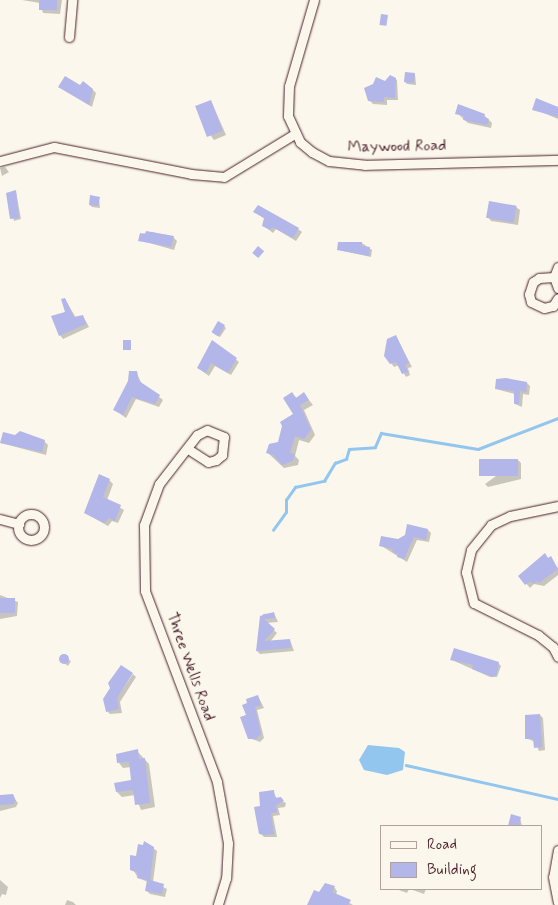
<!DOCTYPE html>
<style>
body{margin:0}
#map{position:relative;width:558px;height:905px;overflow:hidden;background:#fbf7ec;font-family:Mynerve,sans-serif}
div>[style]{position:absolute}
.water>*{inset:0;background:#92c6ef}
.shadow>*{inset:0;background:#0003}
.stream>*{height:2.5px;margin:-1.25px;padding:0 1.25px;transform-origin:1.25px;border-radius:1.25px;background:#92c6ef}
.building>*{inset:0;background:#b2b6e8;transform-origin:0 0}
.round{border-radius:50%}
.roads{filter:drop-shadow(0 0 1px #4a1f2b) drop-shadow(0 0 1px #4a1f2b)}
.minor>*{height:9px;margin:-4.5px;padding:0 4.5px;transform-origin:4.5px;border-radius:4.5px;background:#fbf7ec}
.minor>.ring{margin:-4.5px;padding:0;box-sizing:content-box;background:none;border:9px solid #fbf7ec;border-radius:50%}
span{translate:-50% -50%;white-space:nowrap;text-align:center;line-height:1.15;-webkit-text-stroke:4px #fbf7ec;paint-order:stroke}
.street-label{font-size:16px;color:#4a1f2b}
.legend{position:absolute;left:380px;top:825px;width:162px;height:65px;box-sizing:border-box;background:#fbf7ec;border:1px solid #b4a19f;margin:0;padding:6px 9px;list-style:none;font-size:15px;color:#4a1f2b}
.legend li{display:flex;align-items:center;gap:10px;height:25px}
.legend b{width:25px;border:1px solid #b4a19f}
</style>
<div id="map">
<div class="water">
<div style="clip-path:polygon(368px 745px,399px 748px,405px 752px,403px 770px,387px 775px,364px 770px,359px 760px)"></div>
</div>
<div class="shadow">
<div style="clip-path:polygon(22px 0,62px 0,60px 14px,43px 13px,40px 3px)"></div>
<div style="clip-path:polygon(415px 74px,416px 85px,407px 84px,405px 82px)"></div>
<div style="clip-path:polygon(390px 76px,397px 80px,398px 100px,387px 100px,387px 105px,373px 104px,369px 100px)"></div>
<div style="clip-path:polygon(59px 87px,93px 90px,96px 93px,92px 107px)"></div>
<div style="clip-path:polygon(211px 101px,226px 135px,214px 140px,211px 136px)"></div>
<div style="clip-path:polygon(558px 108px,558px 119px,534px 109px)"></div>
<div style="clip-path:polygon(457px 113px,484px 115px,492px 123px,491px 128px,468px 123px)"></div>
<div style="clip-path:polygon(5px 167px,9px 172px,2px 176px,0 168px)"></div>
<div style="clip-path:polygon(16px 192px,21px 219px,14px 221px,7px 194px)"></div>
<div style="clip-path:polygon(99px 198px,100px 208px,92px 207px,90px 205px)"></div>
<div style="clip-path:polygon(516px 207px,520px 210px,518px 225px,491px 221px,488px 217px)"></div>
<div style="clip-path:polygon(255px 212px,298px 229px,302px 232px,296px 241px,276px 229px,273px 233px,263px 225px,265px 219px)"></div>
<div style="clip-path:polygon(152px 232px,173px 237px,177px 241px,174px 250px,139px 240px,141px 234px)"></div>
<div style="clip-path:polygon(362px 243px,372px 250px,371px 257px,339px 250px)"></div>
<div style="clip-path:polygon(65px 299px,76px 318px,83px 316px,89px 327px,63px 339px,60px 335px,66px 313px)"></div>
<div style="clip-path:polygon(224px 326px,226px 328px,220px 337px,214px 334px)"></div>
<div style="clip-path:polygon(396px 336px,412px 367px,408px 368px,410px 375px,406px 377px,399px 365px,394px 367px,391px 363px)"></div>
<div style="clip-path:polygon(212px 341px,239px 362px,231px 375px,215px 366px,209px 376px,198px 368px)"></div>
<div style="clip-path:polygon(136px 372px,142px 384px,163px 400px,159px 407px,136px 399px,126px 418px,115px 410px)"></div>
<div style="clip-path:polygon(527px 383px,530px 386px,529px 395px,523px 394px,522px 407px,515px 404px,515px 394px,496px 389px)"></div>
<div style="clip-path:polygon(292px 394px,297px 398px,304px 394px,313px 405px,304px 410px,315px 435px,309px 443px,299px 440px,295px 456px,299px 460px,298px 465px,284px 468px,268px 453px,279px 443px,295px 414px)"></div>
<div style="clip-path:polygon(44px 441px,48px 445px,46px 455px,1px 443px)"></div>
<div style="clip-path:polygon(518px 460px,521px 463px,521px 479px,488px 487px,485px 484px)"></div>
<div style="clip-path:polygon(109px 480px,113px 484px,107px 500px,124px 510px,118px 523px,112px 521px,108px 526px,85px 513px)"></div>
<div style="clip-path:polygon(428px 530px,431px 533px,429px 542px,417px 540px,407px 562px,380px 545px)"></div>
<div style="clip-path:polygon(545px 555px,558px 568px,558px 575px,544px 586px,534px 584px,530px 588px,520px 576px)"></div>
<div style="clip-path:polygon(0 595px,18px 602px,17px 616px,0 619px)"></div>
<div style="clip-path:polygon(274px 613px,278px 622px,266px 623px,277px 633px,270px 642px,290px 640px,294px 651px,260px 654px,257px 651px,263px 614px)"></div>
<div style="clip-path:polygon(62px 657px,71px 661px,68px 666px,60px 660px)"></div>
<div style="clip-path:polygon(452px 660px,498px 663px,501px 666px,497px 677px,490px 677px)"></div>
<div style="clip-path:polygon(133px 674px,136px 677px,120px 702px,122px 713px,110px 714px,107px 711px)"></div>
<div style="clip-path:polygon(258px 696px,264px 708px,257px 710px,264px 738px,260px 742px,249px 738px,247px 716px)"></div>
<div style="clip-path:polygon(540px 715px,543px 718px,545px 750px,539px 751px,535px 742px,526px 738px)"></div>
<div style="clip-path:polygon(137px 751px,149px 764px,155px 807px,141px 810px,135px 795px,122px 797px,117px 792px,133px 781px,131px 767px,123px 768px,119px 763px)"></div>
<div style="clip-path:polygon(273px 791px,277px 799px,286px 803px,285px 807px,278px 808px,280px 815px,273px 816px,277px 837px,264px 837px,260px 833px)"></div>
<div style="clip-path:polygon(0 796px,12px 796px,18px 803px,16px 807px,0 811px)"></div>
<div style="clip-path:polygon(512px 816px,520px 818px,522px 826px,509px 826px)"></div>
<div style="clip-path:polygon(153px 848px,157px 851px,153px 882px,167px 889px,165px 897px,150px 894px,146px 890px,148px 882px,138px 878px,130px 864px,131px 856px,137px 857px)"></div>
<div style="clip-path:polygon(0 880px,8px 887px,6px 895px,2px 894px,0 898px)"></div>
<div style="clip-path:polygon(334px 887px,337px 891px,336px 895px,353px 905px,308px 905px,319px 894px)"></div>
<div style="clip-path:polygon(396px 889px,409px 889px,407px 893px)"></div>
<div style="clip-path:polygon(410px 889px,426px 889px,424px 894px)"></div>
<div style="clip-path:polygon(67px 900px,73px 902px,76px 905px,65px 905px)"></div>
</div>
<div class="stream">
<div style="left:273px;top:530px;width:22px;rotate:-54deg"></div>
<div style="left:286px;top:512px;width:12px;rotate:-90deg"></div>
<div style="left:286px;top:500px;width:16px;rotate:-55deg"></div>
<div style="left:295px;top:487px;width:30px;rotate:-12deg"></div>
<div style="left:324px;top:481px;width:21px;rotate:-59deg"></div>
<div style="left:335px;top:463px;width:12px;rotate:-20deg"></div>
<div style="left:346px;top:459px;width:10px;rotate:-73deg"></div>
<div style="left:349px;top:449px;width:26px;rotate:-4deg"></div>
<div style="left:375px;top:447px;width:15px;rotate:-67deg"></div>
<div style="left:381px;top:433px;width:98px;rotate:9.4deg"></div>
<div style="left:478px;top:449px;width:86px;rotate:-21.2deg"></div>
<div style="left:406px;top:765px;width:156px;rotate:12.6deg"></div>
</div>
<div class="building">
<div style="left:39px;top:0;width:18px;height:10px"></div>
<div style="left:381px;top:14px;width:7px;height:11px;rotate:8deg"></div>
<div style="left:405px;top:72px;width:10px;height:10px;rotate:6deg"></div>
<div style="clip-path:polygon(390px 75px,396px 78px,395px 98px,384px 97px,384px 102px,368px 101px,364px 88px,373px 84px,376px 77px,385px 81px)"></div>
<div style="clip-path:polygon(65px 76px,80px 85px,83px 81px,93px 89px,89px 105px,58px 87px)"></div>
<div style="clip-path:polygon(536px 98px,558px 107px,558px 117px,532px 110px)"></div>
<div style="left:211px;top:100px;width:33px;height:17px;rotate:69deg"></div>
<div style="clip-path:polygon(458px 104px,485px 114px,484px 117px,489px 119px,487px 125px,463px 120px,464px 116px,455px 114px)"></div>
<div style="clip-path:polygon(16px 190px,19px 218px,10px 219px,6px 193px)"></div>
<div style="clip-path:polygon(90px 195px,100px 197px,98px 206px,89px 205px)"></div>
<div style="left:489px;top:201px;width:28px;height:17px;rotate:10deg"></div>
<div style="clip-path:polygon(258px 205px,299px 228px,293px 238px,272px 227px,270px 230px,262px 226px,264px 218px,253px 212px)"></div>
<div style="clip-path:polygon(146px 231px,174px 236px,171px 247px,138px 241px,140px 233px,145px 234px)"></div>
<div style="clip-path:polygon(338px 242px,362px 242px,362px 246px,370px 247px,369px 256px,337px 250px)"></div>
<div style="left:258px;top:246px;width:8px;height:9px;rotate:40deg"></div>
<div style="clip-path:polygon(65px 298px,74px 317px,83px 315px,86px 324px,59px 336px,51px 316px,65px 312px,61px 299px)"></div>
<div style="left:218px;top:321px;width:8px;height:13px;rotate:30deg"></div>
<div style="clip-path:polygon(396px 335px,409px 363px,405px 365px,408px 372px,402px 374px,396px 362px,390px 364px,384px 356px,387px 339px)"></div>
<div style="left:123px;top:340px;width:8px;height:10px"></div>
<div style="clip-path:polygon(212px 340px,237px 358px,228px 373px,211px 363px,206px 373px,197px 368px)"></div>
<div style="clip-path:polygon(129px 371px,137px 371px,139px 381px,160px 395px,155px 404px,132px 397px,123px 415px,113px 410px,128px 381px)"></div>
<div style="clip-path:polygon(506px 378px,527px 382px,526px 392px,520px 391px,519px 404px,514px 404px,514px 391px,495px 389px,496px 379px)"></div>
<div style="clip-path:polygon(292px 392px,296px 398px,304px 392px,309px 400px,300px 405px,311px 430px,304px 439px,295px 436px,290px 453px,295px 454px,293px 461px,282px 465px,273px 455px,266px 453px,269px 444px,278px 442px,282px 426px,280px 422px,293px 414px,283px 398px)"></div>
<div style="clip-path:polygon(20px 431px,45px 440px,42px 452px,0 443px,3px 432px,15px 435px)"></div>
<div style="left:518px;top:459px;width:17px;height:39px;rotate:90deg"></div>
<div style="clip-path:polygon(99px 474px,110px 479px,103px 497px,121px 505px,115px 521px,109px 518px,104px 523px,84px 513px)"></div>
<div style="clip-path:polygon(407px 524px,428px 529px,426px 540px,414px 537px,404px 559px,397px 557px,398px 554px,392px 552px,393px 549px,379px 546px,381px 536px,398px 539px,405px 535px)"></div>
<div style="clip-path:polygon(545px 553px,548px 558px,551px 556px,558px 569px,539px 583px,538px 581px,533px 584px,531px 581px,525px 585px,518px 576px)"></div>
<div style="left:0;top:598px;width:15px;height:15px"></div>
<div style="clip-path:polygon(274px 612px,275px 618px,264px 619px,275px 629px,264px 641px,290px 639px,291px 648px,256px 651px,260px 616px)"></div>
<div style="clip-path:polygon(454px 648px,499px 662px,497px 674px,493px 677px,485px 674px,472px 669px,473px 665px,450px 660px)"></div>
<div class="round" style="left:59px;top:654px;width:10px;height:10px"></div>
<div style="clip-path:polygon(121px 665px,133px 673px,117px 698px,119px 709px,106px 712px,103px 699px,110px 688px,108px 683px)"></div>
<div style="clip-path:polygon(258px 695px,261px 705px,255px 707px,261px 734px,256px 739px,248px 739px,240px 717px,246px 715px,242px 705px,247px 703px,246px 699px)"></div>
<div style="clip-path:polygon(540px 714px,542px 747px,534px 748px,533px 739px,525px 739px,525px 715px)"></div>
<div style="clip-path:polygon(138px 749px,139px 759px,145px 758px,150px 803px,135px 805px,133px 790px,116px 792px,114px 783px,131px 780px,129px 762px,117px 763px,116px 754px)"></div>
<div style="clip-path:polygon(274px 790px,275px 798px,281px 797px,284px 801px,276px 805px,277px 812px,271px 813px,274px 834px,266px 835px,259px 834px,254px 807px,260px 806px,259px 792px)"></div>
<div style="clip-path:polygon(13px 794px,16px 801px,13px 804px,0 805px,0 795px)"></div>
<div style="clip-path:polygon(511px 814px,521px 817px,519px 826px,508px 826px)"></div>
<div style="clip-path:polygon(144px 841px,154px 847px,150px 880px,164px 884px,162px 894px,145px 891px,147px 880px,137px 878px,138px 873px,130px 870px,130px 855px,136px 856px,138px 844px,143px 845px)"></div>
<div style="clip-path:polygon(325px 883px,335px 886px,332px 892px,351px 900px,348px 905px,307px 905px,314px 890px,319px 892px)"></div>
</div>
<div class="roads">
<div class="minor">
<div style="left:314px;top:0;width:90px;rotate:106.2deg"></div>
<div style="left:289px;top:86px;width:30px;rotate:92deg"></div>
<div style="left:288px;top:116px;width:29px;rotate:65deg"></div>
<div style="left:300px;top:142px;width:16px;rotate:40deg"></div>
<div style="left:312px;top:152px;width:19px;rotate:28deg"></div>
<div style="left:329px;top:161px;width:36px;rotate:6deg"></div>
<div style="left:365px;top:165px;width:193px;rotate:-1.5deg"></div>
<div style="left:69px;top:37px;width:37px;rotate:-85deg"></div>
<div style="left:0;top:161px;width:56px;rotate:-14.5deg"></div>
<div style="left:54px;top:147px;width:140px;rotate:11.1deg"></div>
<div style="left:191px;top:174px;width:33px;rotate:5deg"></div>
<div style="left:224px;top:177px;width:84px;rotate:-31.4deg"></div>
<div style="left:558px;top:267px;width:11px;rotate:112deg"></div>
<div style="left:554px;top:277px;width:12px;rotate:70deg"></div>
<div style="left:554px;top:277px;width:15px;rotate:176deg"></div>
<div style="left:539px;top:278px;width:7px;rotate:146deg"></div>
<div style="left:533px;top:282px;width:13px;rotate:108deg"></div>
<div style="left:529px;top:294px;width:8px;rotate:76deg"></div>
<div style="left:531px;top:302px;width:14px;rotate:25deg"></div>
<div style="left:544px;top:308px;width:9px;rotate:-13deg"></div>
<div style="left:553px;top:306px;width:9px;rotate:-58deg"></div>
<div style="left:188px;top:449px;width:24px;rotate:33deg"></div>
<div style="left:208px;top:462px;width:8px;rotate:-14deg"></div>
<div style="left:216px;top:460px;width:8px;rotate:-40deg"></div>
<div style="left:222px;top:455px;width:18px;rotate:-84deg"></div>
<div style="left:224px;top:437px;width:18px;rotate:-158deg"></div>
<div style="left:207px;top:430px;width:11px;rotate:153deg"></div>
<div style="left:197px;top:435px;width:62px;rotate:127.8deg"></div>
<div style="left:159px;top:484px;width:44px;rotate:110.1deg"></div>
<div style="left:144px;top:525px;width:66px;rotate:89.1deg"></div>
<div style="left:145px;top:591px;width:204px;rotate:69.3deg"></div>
<div style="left:217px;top:782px;width:62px;rotate:79.8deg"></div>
<div style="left:228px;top:843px;width:35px;rotate:93deg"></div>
<div style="left:226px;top:878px;width:28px;rotate:107deg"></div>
<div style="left:558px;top:506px;width:49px;rotate:168.2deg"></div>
<div style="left:510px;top:516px;width:21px;rotate:155deg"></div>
<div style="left:491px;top:525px;width:32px;rotate:129deg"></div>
<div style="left:471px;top:550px;width:23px;rotate:103deg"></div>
<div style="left:466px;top:572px;width:32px;rotate:76deg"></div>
<div style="left:474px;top:603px;width:72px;rotate:26.6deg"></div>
<div style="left:538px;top:635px;width:19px;rotate:39deg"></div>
<div style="left:553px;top:647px;width:11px;rotate:63deg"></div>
<div class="ring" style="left:18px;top:514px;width:17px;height:17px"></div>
<div style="left:0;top:519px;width:20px;rotate:15deg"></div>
<div style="left:558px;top:850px;width:27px;rotate:100deg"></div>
<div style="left:553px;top:877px;width:25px;rotate:79deg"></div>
</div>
</div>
<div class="street-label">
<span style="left:397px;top:147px;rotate:-1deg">Maywood Road</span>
<span style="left:190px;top:667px;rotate:70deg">Three Wells Road</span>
</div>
<ul class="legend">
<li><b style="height:6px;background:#fbf7ec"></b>Road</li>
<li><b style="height:14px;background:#b2b6e8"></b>Building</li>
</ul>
</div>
